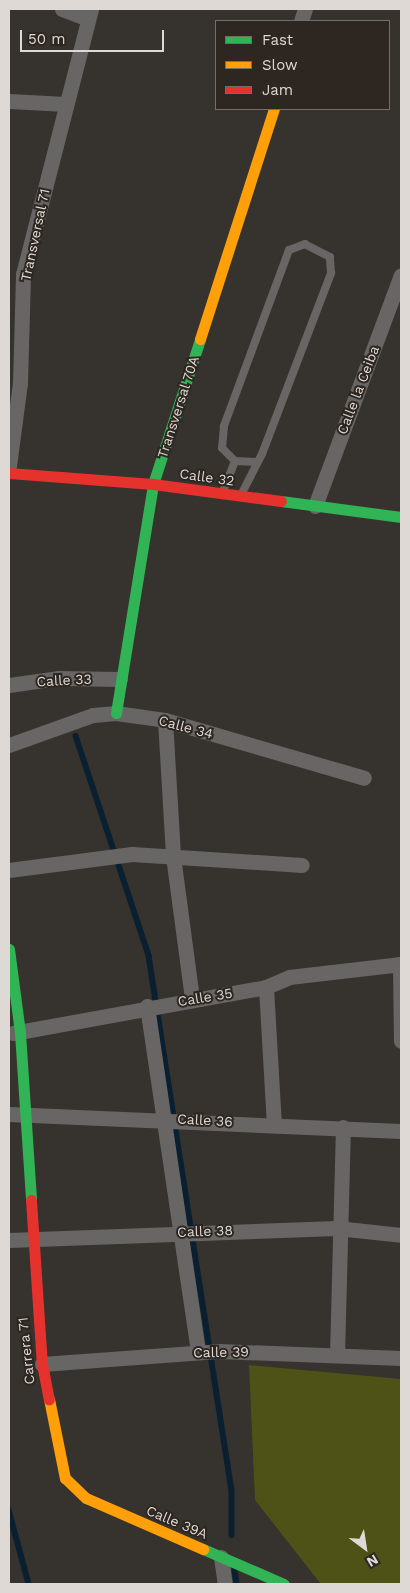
<!DOCTYPE html>
<style>
body{margin:0}
#map{position:relative;width:410px;height:1593px;overflow:hidden;background:#36322e;font-family:"Work Sans",sans-serif}
div>[style]{position:absolute}
.green>*{inset:0;background:#4e5216}
.stream>*{height:5.5px;margin:-2.75px;padding:0 2.75px;transform-origin:2.75px;border-radius:2.75px;background:#0a2030}
.lane>*{height:8px;margin:-4px;padding:0 4px;transform-origin:4px;border-radius:4px;background:#686665}
.street>*{height:15px;margin:-7.5px;padding:0 7.5px;transform-origin:7.5px;border-radius:7.5px;background:#686665}
.fast>*{height:11px;margin:-5.5px;padding:0 5.5px;transform-origin:5.5px;border-radius:5.5px;background:#30b455}
.slow>*{height:11px;margin:-5.5px;padding:0 5.5px;transform-origin:5.5px;border-radius:5.5px;background:#ff9f0a}
.jam>*{height:11px;margin:-5.5px;padding:0 5.5px;transform-origin:5.5px;border-radius:5.5px;background:#e5322d}
span{translate:-50% -50%;white-space:nowrap;text-align:center;line-height:1.15;-webkit-text-stroke:4px #2e2721;paint-order:stroke}
.street-label{font-size:14px;color:#ded9d5}
.frame{position:absolute;inset:0;border:10px solid #ded9d5;pointer-events:none}
.legend{position:absolute;left:215px;top:20px;width:175px;height:90px;box-sizing:border-box;background:#2e2721;border:1px solid #746e69;margin:0;padding:6px 9px;list-style:none;font-size:15px;color:#ded9d5}
.legend li{display:flex;align-items:center;gap:10px;height:25px}
.legend b{width:25px;border:1px solid #746e69}
.north{position:absolute;left:340px;top:1523px;width:50px;height:50px;-webkit-text-stroke:4px #2e2721;paint-order:stroke;rotate:149deg;font-size:14px;font-weight:700;line-height:20px;text-align:center;color:#ded9d5}
.north::after{content:'';display:block;margin:auto;width:18px;height:22px;background:#ded9d5;clip-path:polygon(50% 0,100% 100%,50% 72%,0 100%)}
.scale{position:absolute;left:20px;top:30px;width:144px;height:22px;box-sizing:border-box;border:2px solid #ded9d5;border-top:0;padding-left:6px;font-size:15px;line-height:18px;white-space:nowrap;color:#ded9d5;-webkit-text-stroke:4px #2e2721;paint-order:stroke}
</style>
<div id="map">
<div class="green">
<div style="clip-path:polygon(249px 1365px,401px 1379px,401px 1584px,320px 1583px,255px 1500px)"></div>
</div>
<div class="stream">
<div style="left:76px;top:736px;width:232px;rotate:71.6deg"></div>
<div style="left:149px;top:956px;width:541px;rotate:81.18deg"></div>
<div style="left:232px;top:1491px;width:44px;rotate:90deg"></div>
<div style="left:9px;top:1510px;width:77px;rotate:74.9deg"></div>
<div style="left:235px;top:1570px;width:14px;rotate:82deg"></div>
</div>
<div class="lane">
<div style="left:223px;top:491px;width:32px;rotate:-68deg"></div>
<div style="left:242px;top:493px;width:44px;rotate:-62.9deg"></div>
<div style="left:262px;top:454px;width:194px;rotate:-69.1deg"></div>
<div style="left:331px;top:273px;width:16px;rotate:-94deg"></div>
<div style="left:330px;top:257px;width:28px;rotate:-153deg"></div>
<div style="left:305px;top:244px;width:17px;rotate:159deg"></div>
<div style="left:289px;top:250px;width:188px;rotate:110.3deg"></div>
<div style="left:224px;top:426px;width:22px;rotate:95deg"></div>
<div style="left:222px;top:448px;width:18px;rotate:45deg"></div>
<div style="left:235px;top:461px;width:21px;rotate:3deg"></div>
</div>
<div class="street">
<div style="left:62px;top:9px;width:28px;rotate:21deg"></div>
<div style="left:301px;top:21px;width:13px;rotate:-72deg"></div>
<div style="left:9px;top:101px;width:57px;rotate:3deg"></div>
<div style="left:9px;top:466px;width:84px;rotate:-82.5deg"></div>
<div style="left:20px;top:383px;width:109px;rotate:-88.4deg"></div>
<div style="left:23px;top:274px;width:274px;rotate:-75.6deg"></div>
<div style="left:315px;top:506px;width:246px;rotate:-69.6deg"></div>
<div style="left:9px;top:685px;width:49px;rotate:-8.1deg"></div>
<div style="left:58px;top:678px;width:62px;rotate:0.9deg"></div>
<div style="left:165px;top:720px;width:136px;rotate:86.6deg"></div>
<div style="left:173px;top:856px;width:144px;rotate:82.4deg"></div>
<div style="left:9px;top:745px;width:89px;rotate:-19.7deg"></div>
<div style="left:93px;top:715px;width:23px;rotate:-5deg"></div>
<div style="left:116px;top:713px;width:49px;rotate:8.1deg"></div>
<div style="left:165px;top:720px;width:207px;rotate:16.2deg"></div>
<div style="left:9px;top:870px;width:124px;rotate:-7.4deg"></div>
<div style="left:132px;top:854px;width:170px;rotate:3.7deg"></div>
<div style="left:400px;top:964px;width:77px;rotate:89.3deg"></div>
<div style="left:266px;top:987px;width:137px;rotate:86.7deg"></div>
<div style="left:147px;top:1006px;width:350px;rotate:81.6deg"></div>
<div style="left:13px;top:1033px;width:257px;rotate:-10.3deg"></div>
<div style="left:266px;top:987px;width:25px;rotate:-23deg"></div>
<div style="left:289px;top:977px;width:113px;rotate:-6.6deg"></div>
<div style="left:9px;top:1114px;width:392px;rotate:2.5deg"></div>
<div style="left:9px;top:1240px;width:328px;rotate:-2.1deg"></div>
<div style="left:337px;top:1228px;width:64px;rotate:6.2deg"></div>
<div style="left:337px;top:1355px;width:228px;rotate:-88.5deg"></div>
<div style="left:42px;top:1364px;width:176px;rotate:-4.2deg"></div>
<div style="left:218px;top:1351px;width:183px;rotate:2.2deg"></div>
<div style="left:221px;top:1557px;width:27px;rotate:82deg"></div>
</div>
<div class="fast">
<div style="left:281px;top:501px;width:121px;rotate:7.6deg"></div>
<div style="left:116px;top:713px;width:232px;rotate:-80.8deg"></div>
<div style="left:153px;top:484px;width:152px;rotate:-72deg"></div>
<div style="left:9px;top:949px;width:85px;rotate:82.5deg"></div>
<div style="left:20px;top:1033px;width:167px;rotate:86.2deg"></div>
<div style="left:203px;top:1549px;width:88px;rotate:23.4deg"></div>
</div>
<div class="slow">
<div style="left:200px;top:339px;width:242px;rotate:-72.2deg"></div>
<div style="left:49px;top:1399px;width:81px;rotate:78.6deg"></div>
<div style="left:65px;top:1478px;width:29px;rotate:44deg"></div>
<div style="left:86px;top:1498px;width:128px;rotate:23.6deg"></div>
</div>
<div class="jam">
<div style="left:9px;top:473px;width:144px;rotate:4.4deg"></div>
<div style="left:153px;top:484px;width:129px;rotate:7.6deg"></div>
<div style="left:31px;top:1200px;width:164px;rotate:86.2deg"></div>
<div style="left:42px;top:1364px;width:36px;rotate:79deg"></div>
</div>
<div class="street-label">
<span style="left:35px;top:235px;rotate:-78deg">Transversal 71</span>
<span style="left:358px;top:390px;rotate:-69deg">Calle la Ceiba</span>
<span style="left:178px;top:407px;rotate:-72deg">Transversal 70A</span>
<span style="left:207px;top:477px;rotate:8deg">Calle 32</span>
<span style="left:64px;top:680px;rotate:-3deg">Calle 33</span>
<span style="left:186px;top:727px;rotate:15deg">Calle 34</span>
<span style="left:205px;top:997px;rotate:-9deg">Calle 35</span>
<span style="left:205px;top:1120px;rotate:3deg">Calle 36</span>
<span style="left:205px;top:1231px;rotate:-2deg">Calle 38</span>
<span style="left:26px;top:1351px;rotate:-96deg">Carrera 71</span>
<span style="left:221px;top:1352px;rotate:-1deg">Calle 39</span>
<span style="left:177px;top:1522px;rotate:23deg">Calle 39A</span>
</div>
<div class="frame"></div>
<ul class="legend">
<li><b style="height:6px;background:#30b455"></b>Fast</li>
<li><b style="height:6px;background:#ff9f0a"></b>Slow</li>
<li><b style="height:6px;background:#e5322d"></b>Jam</li>
</ul>
<div class="north">N</div>
<div class="scale">50 m</div>
</div>
